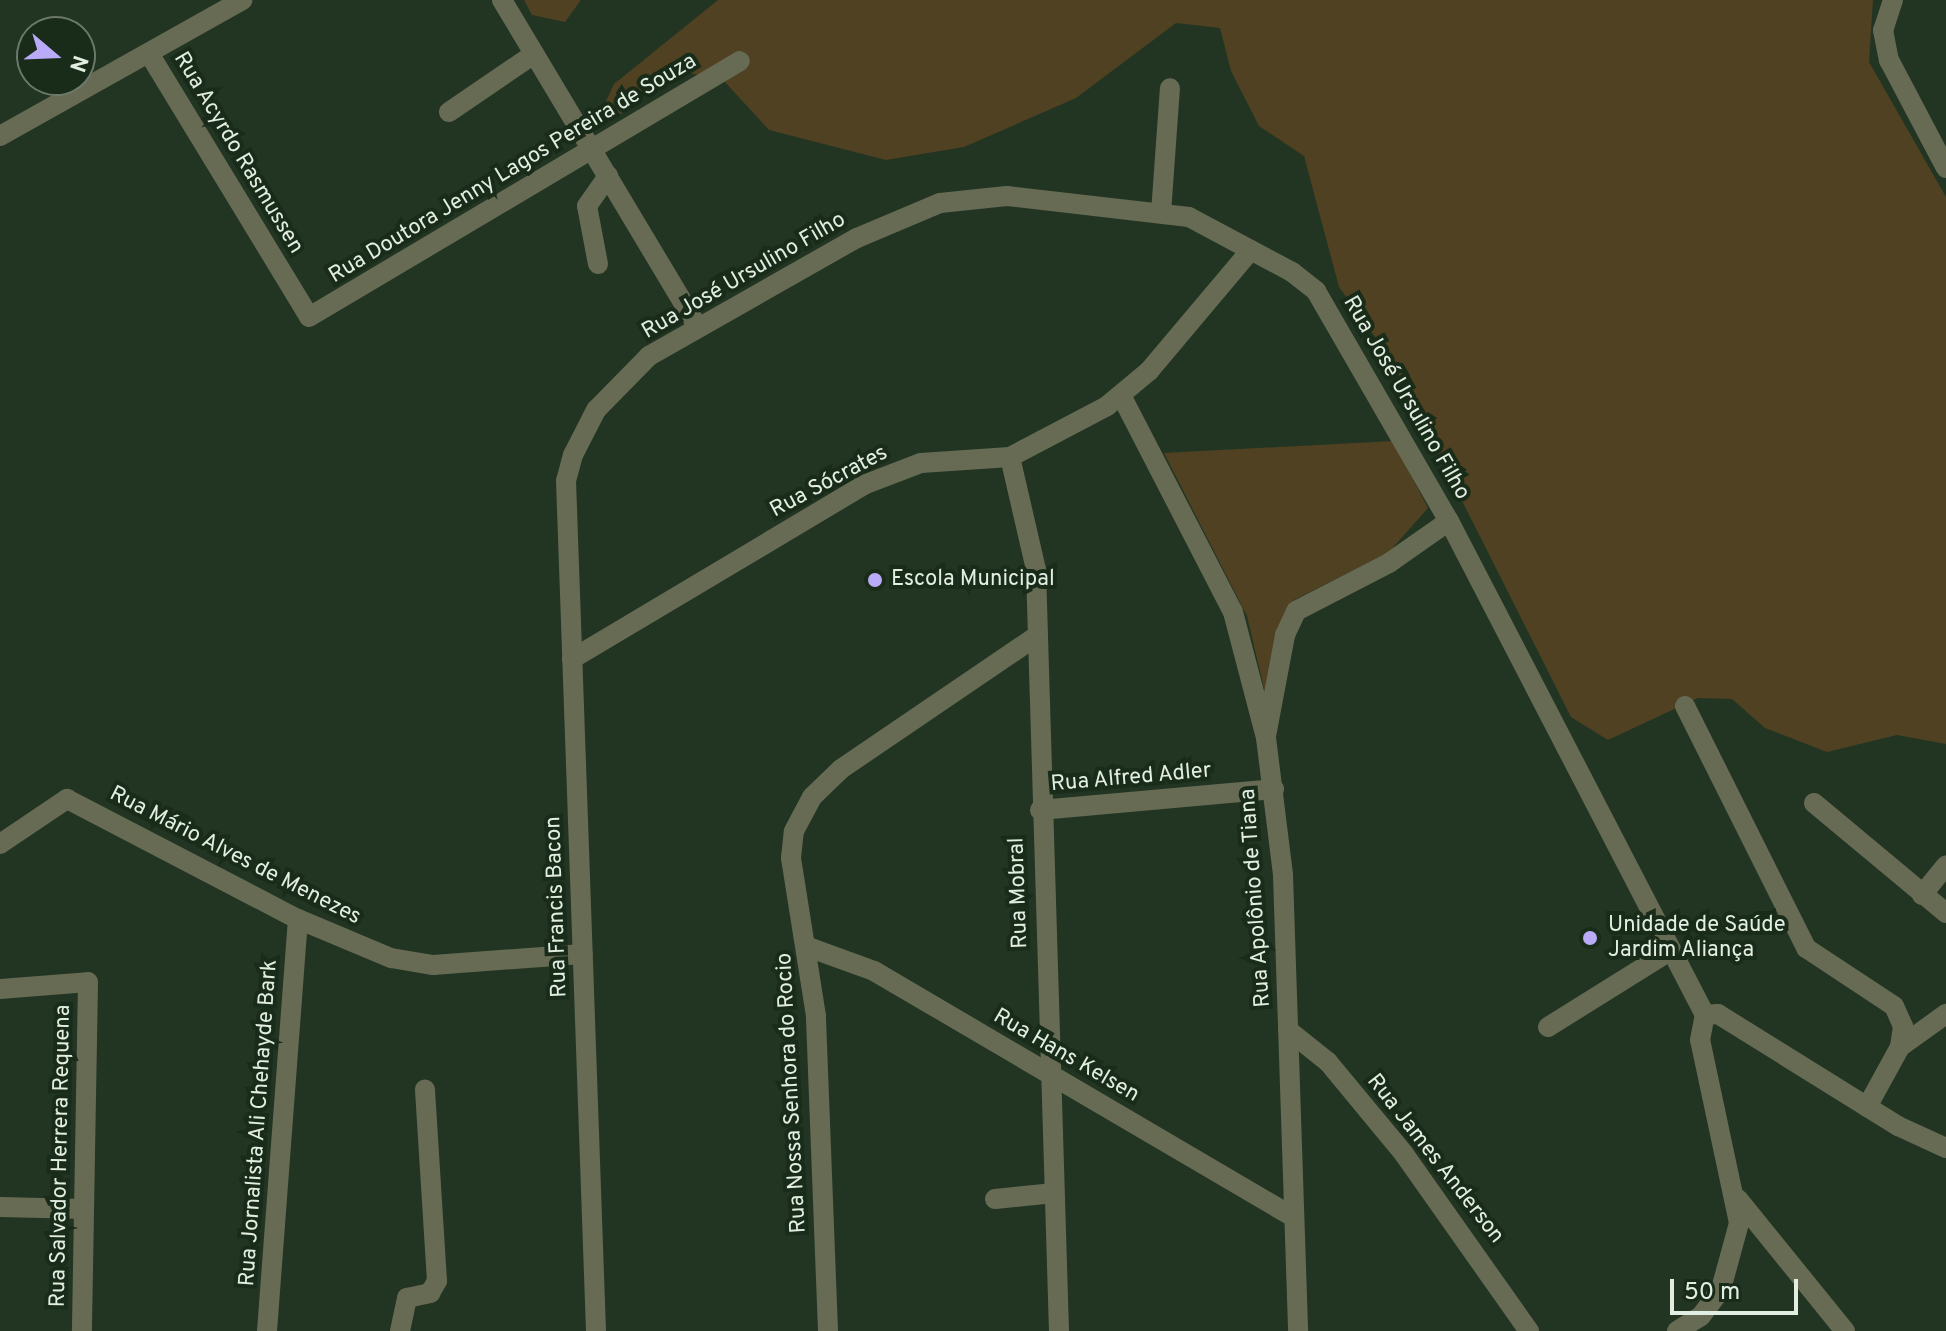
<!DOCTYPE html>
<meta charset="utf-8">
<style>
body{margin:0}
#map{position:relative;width:1946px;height:1331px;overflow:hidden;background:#223523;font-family:Overpass,sans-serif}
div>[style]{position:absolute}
.green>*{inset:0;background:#4f4121}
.minor>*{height:20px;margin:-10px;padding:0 10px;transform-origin:10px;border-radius:10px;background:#676b54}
.dots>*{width:22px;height:22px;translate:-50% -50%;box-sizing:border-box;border:4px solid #192b19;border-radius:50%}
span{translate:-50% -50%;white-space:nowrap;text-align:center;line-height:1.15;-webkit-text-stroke:8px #192b19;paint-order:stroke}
.street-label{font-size:22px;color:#e3eee3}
.poi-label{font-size:22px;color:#e3eee3}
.left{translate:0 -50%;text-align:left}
.north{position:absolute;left:16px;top:16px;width:80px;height:80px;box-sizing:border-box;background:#192b19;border:2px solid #6a796a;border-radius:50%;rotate:109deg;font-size:22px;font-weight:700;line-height:32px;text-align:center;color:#e3eee3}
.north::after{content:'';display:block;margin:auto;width:28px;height:36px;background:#b9abf7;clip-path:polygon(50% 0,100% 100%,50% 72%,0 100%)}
.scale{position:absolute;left:1670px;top:1279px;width:128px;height:36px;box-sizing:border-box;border:4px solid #e3eee3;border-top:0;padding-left:10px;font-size:24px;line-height:28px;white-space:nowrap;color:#e3eee3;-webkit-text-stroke:6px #192b19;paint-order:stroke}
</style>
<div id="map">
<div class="green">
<div style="clip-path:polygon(524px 0,581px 0,565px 22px,532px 15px)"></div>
<div style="clip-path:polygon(718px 0,1873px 0,1869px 62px,1946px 197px,1946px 744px,1897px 735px,1827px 752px,1765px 728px,1732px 699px,1698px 698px,1608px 740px,1571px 717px,1389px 356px,1339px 287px,1304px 156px,1259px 126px,1231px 71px,1220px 28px,1176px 23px,1076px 98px,964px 147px,886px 160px,769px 130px,723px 80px,680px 71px,616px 117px,600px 114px,614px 84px)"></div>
<div style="clip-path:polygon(1393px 441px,1428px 508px,1389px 552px,1294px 600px,1283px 617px,1267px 701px,1247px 616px,1164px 453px)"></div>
</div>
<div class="minor">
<div style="left:502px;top:0;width:381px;rotate:59.1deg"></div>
<div style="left:1893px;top:0;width:32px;rotate:108deg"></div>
<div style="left:1883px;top:30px;width:31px;rotate:79deg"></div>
<div style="left:1889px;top:60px;width:122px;rotate:62.2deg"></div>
<div style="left:150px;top:55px;width:306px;rotate:58.7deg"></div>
<div style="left:309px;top:317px;width:501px;rotate:-30.71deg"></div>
<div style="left:449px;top:112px;width:103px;rotate:-34.3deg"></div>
<div style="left:0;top:136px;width:278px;rotate:-29.3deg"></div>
<div style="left:1161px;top:213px;width:125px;rotate:-85.9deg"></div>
<div style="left:598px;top:264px;width:59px;rotate:-100.7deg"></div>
<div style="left:587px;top:206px;width:37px;rotate:-55deg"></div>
<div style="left:1122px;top:397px;width:242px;rotate:62.7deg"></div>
<div style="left:1233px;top:612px;width:130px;rotate:75.3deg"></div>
<div style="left:1266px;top:738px;width:138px;rotate:82.9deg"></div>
<div style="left:1283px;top:875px;width:456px;rotate:88.1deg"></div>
<div style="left:1010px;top:457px;width:116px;rotate:77deg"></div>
<div style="left:1036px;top:570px;width:761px;rotate:88.27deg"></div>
<div style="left:572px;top:659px;width:342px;rotate:-30.8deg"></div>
<div style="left:866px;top:484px;width:59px;rotate:-20.9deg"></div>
<div style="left:921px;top:463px;width:89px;rotate:-3.9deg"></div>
<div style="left:1010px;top:457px;width:110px;rotate:-27.7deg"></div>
<div style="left:1107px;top:406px;width:55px;rotate:-39.8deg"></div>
<div style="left:1149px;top:371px;width:158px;rotate:-49.9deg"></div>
<div style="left:1685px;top:706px;width:271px;rotate:63.4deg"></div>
<div style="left:1806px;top:948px;width:105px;rotate:33.4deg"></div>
<div style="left:1894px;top:1006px;width:22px;rotate:66deg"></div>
<div style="left:1903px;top:1026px;width:21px;rotate:98deg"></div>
<div style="left:1266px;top:736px;width:103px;rotate:-79.3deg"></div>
<div style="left:1285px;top:635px;width:26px;rotate:-65deg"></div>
<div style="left:1296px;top:611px;width:105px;rotate:-27.3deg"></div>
<div style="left:1389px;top:563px;width:73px;rotate:-35deg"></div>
<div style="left:1814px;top:803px;width:172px;rotate:39.8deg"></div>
<div style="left:1040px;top:810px;width:235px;rotate:-5.1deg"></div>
<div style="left:0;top:844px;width:81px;rotate:-33.9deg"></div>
<div style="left:67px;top:799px;width:260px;rotate:27.5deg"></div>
<div style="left:298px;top:919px;width:101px;rotate:22.8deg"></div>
<div style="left:391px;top:958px;width:43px;rotate:9.5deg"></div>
<div style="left:433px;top:965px;width:150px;rotate:-4.2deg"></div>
<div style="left:1922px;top:895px;width:38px;rotate:-51deg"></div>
<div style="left:808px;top:947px;width:70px;rotate:20deg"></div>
<div style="left:874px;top:971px;width:487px;rotate:30.4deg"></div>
<div style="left:0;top:989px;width:88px;rotate:-4.5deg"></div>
<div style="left:88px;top:982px;width:349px;rotate:91deg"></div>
<div style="left:1705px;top:1015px;width:13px;rotate:-4deg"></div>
<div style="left:1718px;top:1014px;width:212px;rotate:31.9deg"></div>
<div style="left:1898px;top:1126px;width:53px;rotate:24.6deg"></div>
<div style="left:1548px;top:1027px;width:145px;rotate:-32deg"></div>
<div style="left:1288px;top:1030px;width:51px;rotate:38.7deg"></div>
<div style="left:1328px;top:1062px;width:119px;rotate:50.4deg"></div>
<div style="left:1404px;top:1154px;width:217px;rotate:54.8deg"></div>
<div style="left:1867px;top:1107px;width:68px;rotate:-61.2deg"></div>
<div style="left:1900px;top:1047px;width:57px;rotate:-35.7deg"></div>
<div style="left:995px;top:1199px;width:59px;rotate:-5.8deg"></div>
<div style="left:1738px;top:1199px;width:170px;rotate:51deg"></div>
<div style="left:0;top:1207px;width:84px;rotate:1.4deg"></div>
<div style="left:267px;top:1331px;width:413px;rotate:-85.7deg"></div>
<div style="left:400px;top:1331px;width:34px;rotate:-78deg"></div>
<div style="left:407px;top:1298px;width:24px;rotate:-12deg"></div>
<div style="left:430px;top:1293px;width:14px;rotate:-60deg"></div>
<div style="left:437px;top:1281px;width:192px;rotate:-93.6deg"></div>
<div style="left:596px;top:1331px;width:851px;rotate:-92.02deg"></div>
<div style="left:566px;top:481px;width:27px;rotate:-75deg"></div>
<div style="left:573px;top:455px;width:51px;rotate:-62.9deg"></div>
<div style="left:596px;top:410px;width:76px;rotate:-45.5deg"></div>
<div style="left:649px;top:356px;width:239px;rotate:-29.6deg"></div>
<div style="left:857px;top:238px;width:90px;rotate:-22.9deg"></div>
<div style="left:940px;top:203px;width:67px;rotate:-6deg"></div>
<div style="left:1007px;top:196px;width:183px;rotate:6.6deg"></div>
<div style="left:1189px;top:217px;width:117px;rotate:28.1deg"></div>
<div style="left:1292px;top:272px;width:31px;rotate:38deg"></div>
<div style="left:1316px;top:291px;width:266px;rotate:60deg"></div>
<div style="left:1449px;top:521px;width:556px;rotate:62.61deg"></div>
<div style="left:828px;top:1331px;width:315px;rotate:-92.2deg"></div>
<div style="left:816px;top:1016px;width:160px;rotate:-99deg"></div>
<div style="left:791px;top:858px;width:27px;rotate:-84deg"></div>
<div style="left:794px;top:831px;width:38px;rotate:-62deg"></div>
<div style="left:812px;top:797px;width:40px;rotate:-44deg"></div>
<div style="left:841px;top:769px;width:233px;rotate:-34.2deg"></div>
<div style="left:1677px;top:1331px;width:28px;rotate:-32deg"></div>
<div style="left:1701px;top:1316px;width:34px;rotate:-53deg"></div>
<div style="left:1721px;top:1289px;width:68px;rotate:-74.7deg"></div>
<div style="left:1739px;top:1223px;width:187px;rotate:-102deg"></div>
<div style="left:1700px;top:1040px;width:25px;rotate:-79deg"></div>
</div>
<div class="dots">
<div style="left:875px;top:580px;background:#b9abf7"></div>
<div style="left:1590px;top:938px;background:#b9abf7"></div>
</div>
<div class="street-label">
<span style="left:238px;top:153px;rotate:59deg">Rua Acyrdo Rasmussen</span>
<span style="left:513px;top:169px;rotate:-31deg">Rua Doutora Jenny Lagos Pereira de Souza</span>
<span style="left:744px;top:276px;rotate:-30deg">Rua José Ursulino Filho</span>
<span style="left:1406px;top:398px;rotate:60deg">Rua José Ursulino Filho</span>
<span style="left:829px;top:482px;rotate:-28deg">Rua Sócrates</span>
<span style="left:1131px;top:778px;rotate:-5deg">Rua Alfred Adler</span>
<span style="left:235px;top:856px;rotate:27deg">Rua Mário Alves de Menezes</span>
<span style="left:1019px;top:893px;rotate:-92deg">Rua Mobral</span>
<span style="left:1256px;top:898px;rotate:-94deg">Rua Apolônio de Tiana</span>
<span style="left:557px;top:907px;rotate:-92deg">Rua Francis Bacon</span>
<span style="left:1066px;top:1056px;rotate:30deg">Rua Hans Kelsen</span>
<span style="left:792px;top:1093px;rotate:-93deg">Rua Nossa Senhora do Rocio</span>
<span style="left:259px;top:1123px;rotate:-86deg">Rua Jornalista Ali Chehayde Bark</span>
<span style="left:61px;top:1156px;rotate:-89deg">Rua Salvador Herrera Requena</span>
<span style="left:1435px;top:1159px;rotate:52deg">Rua James Anderson</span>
</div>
<div class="poi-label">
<span class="left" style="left:891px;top:580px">Escola Municipal</span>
<span class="left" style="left:1608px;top:938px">Unidade de Saúde<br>Jardim Aliança</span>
</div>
<div class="north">N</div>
<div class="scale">50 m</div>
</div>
